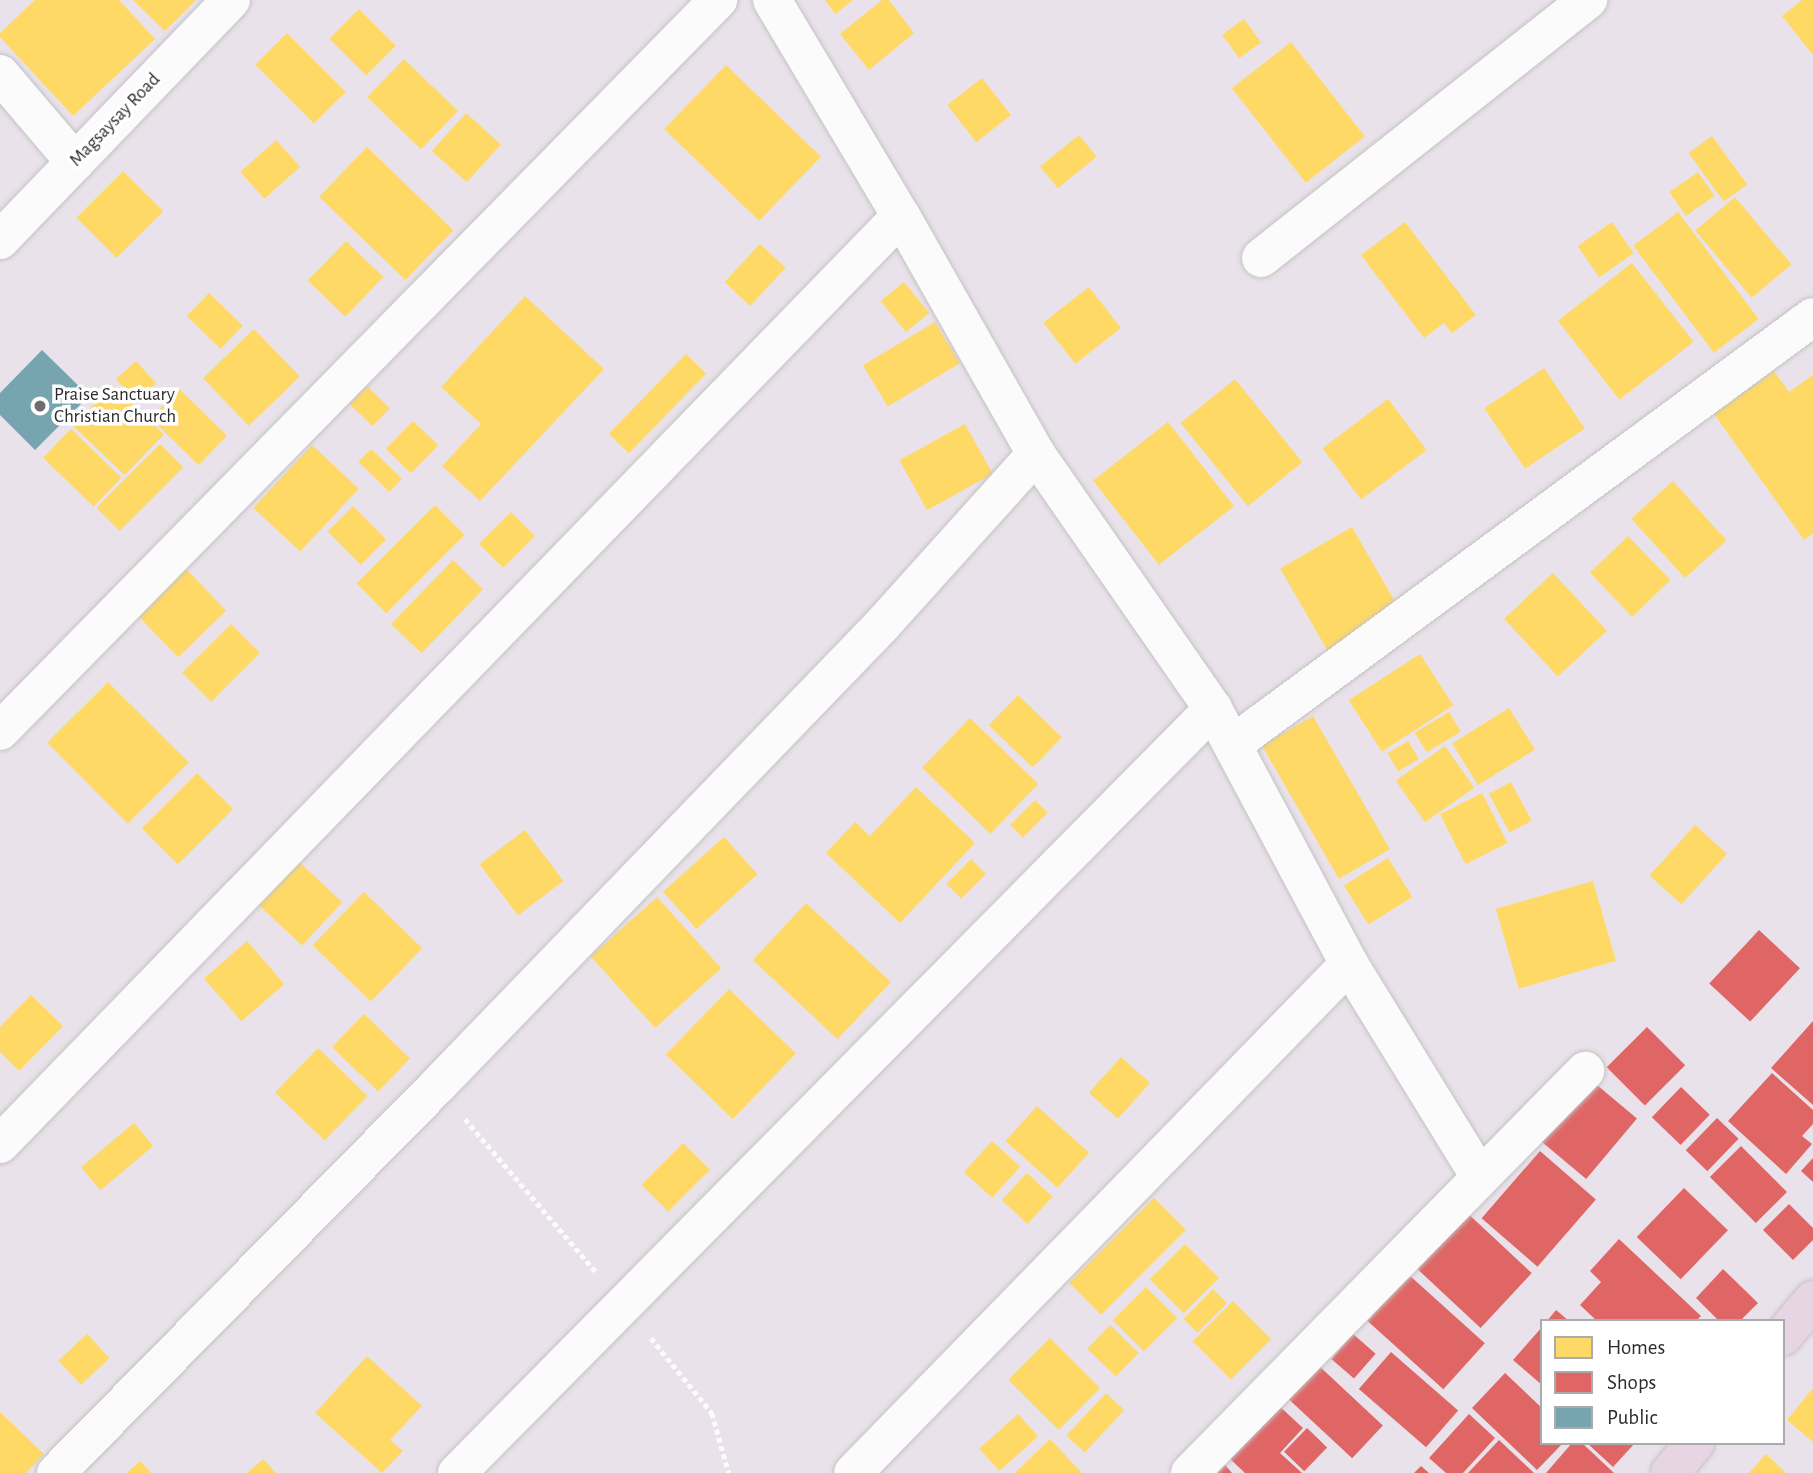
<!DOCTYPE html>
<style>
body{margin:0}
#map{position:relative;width:1813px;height:1473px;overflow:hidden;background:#eae2ea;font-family:"Alegreya Sans",sans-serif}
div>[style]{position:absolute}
.homes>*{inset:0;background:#ffd966;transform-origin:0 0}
.shops>*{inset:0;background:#e06666;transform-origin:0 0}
.public>*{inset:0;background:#76a5af}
.path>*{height:4.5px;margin-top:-2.25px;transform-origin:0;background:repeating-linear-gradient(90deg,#fcfbfc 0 5px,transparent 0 8.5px)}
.roads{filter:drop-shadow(0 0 2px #c3c3c4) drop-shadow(0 0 2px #c3c3c4)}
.street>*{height:38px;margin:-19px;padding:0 19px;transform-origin:19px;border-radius:19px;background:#fcfbfc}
.primary>*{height:38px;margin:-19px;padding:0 19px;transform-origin:19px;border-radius:19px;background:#e7d5e4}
.dots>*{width:19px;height:19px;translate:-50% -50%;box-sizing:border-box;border:4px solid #fff;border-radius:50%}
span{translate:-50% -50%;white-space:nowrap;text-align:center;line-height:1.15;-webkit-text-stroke:7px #fff;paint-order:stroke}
.street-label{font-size:19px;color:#2c2c2c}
.poi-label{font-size:19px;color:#2c2c2c}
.left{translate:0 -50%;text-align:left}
.legend{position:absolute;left:1540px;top:1319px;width:245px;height:126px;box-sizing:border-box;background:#fff;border:2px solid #ababab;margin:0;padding:9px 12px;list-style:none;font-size:21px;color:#2c2c2c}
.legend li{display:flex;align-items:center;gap:14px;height:35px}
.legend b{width:35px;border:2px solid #ababab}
</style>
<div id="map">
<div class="homes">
<div style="clip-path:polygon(35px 0,119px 0,155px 39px,73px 116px,0 37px,0 33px)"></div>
<div style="clip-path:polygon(133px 0,196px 0,165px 31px)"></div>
<div style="clip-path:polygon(825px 0,853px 0,835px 14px)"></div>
<div style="clip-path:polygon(882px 0,889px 0,914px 33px,869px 70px,840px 34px)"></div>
<div style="clip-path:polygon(1802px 0,1813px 0,1813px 55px,1782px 16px)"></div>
<div style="left:359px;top:9px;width:52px;height:42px;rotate:45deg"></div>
<div style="left:1244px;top:19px;width:29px;height:27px;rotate:54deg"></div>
<div style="left:287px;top:33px;width:83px;height:45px;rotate:45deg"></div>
<div style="left:1291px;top:42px;width:120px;height:75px;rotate:52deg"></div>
<div style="left:404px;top:59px;width:75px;height:53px;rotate:44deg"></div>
<div style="left:726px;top:65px;width:132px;height:89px;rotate:44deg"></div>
<div style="left:982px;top:78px;width:47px;height:44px;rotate:52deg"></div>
<div style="left:466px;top:113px;width:47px;height:51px;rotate:42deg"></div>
<div style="left:1079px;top:135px;width:28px;height:50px;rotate:51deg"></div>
<div style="left:1712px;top:136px;width:60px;height:29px;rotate:54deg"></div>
<div style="left:276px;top:140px;width:36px;height:48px;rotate:48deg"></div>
<div style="left:367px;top:147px;width:120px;height:69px;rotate:44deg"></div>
<div style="left:123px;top:171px;width:57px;height:66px;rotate:45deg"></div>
<div style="left:1698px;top:172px;width:29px;height:35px;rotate:55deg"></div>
<div style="left:1735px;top:197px;width:88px;height:52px;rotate:50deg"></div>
<div style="left:1678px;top:212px;width:134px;height:56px;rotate:53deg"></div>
<div style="clip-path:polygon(1405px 222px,1476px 315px,1452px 333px,1444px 323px,1424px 338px,1361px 255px)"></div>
<div style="left:1612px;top:222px;width:38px;height:42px;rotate:55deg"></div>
<div style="left:346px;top:241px;width:52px;height:55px;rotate:44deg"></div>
<div style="left:760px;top:244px;width:35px;height:52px;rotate:43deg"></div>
<div style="left:1632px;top:263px;width:100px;height:94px;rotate:52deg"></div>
<div style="left:904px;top:282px;width:40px;height:30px;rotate:51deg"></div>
<div style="left:1089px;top:287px;width:52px;height:58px;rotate:52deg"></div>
<div style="left:209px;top:293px;width:47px;height:32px;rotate:44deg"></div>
<div style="clip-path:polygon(525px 296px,604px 369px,480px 501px,442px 466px,481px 424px,441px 387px)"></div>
<div style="left:935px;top:322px;width:48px;height:84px;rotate:59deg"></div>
<div style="left:254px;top:329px;width:66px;height:71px;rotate:46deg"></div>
<div style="left:686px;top:354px;width:28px;height:111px;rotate:44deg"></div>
<div style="left:136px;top:361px;width:30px;height:27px;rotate:48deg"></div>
<div style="left:1544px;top:368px;width:73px;height:72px;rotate:56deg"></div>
<div style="clip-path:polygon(1774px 371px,1789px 392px,1813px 375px,1813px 533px,1804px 540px,1714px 414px)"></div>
<div style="left:1235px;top:379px;width:107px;height:70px;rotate:51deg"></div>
<div style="left:113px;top:385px;width:71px;height:57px;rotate:44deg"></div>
<div style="left:367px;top:386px;width:32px;height:25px;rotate:44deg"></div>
<div style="left:179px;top:389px;width:67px;height:41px;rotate:44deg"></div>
<div style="left:1388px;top:399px;width:64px;height:82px;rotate:53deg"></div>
<div style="left:413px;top:421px;width:35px;height:39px;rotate:44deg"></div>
<div style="left:1168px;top:422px;width:107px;height:95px;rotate:52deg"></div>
<div style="left:965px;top:424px;width:57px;height:75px;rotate:61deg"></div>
<div style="left:71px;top:429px;width:70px;height:40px;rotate:44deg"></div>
<div style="left:160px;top:444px;width:33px;height:90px;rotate:45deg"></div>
<div style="left:312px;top:445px;width:64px;height:86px;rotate:43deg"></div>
<div style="left:371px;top:449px;width:43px;height:18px;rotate:44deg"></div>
<div style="left:1673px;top:481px;width:80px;height:56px;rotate:48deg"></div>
<div style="left:435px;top:505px;width:42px;height:111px;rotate:45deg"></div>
<div style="left:353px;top:506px;width:47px;height:36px;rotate:45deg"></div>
<div style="left:511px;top:512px;width:34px;height:45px;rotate:45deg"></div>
<div style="left:1352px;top:527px;width:97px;height:83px;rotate:60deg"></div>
<div style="left:1628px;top:536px;width:61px;height:53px;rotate:46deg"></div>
<div style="left:453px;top:560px;width:42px;height:89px;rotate:44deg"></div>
<div style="left:186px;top:569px;width:58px;height:67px;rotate:46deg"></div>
<div style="left:1553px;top:573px;width:79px;height:67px;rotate:47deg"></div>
<div style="left:231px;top:624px;width:41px;height:69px;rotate:45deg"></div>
<div style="left:1420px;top:654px;width:61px;height:85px;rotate:57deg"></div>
<div style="left:108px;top:682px;width:114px;height:86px;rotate:45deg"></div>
<div style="left:1018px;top:695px;width:61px;height:42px;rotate:44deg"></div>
<div style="left:1509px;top:708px;width:49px;height:67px;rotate:58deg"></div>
<div style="left:1449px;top:712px;width:23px;height:40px;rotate:59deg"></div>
<div style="left:1313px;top:716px;width:154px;height:59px;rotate:60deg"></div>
<div style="left:970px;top:718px;width:95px;height:69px;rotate:44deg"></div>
<div style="left:1408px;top:741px;width:21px;height:24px;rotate:59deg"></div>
<div style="left:1445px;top:746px;width:51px;height:60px;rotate:55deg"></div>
<div style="left:197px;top:773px;width:51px;height:78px;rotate:45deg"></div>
<div style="left:1511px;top:782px;width:44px;height:25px;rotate:62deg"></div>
<div style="clip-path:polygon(916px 787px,975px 843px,900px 923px,826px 853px,855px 822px,870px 836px)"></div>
<div style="left:1482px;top:793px;width:56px;height:47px;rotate:63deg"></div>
<div style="left:1035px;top:800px;width:18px;height:35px;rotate:45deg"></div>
<div style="left:1695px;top:825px;width:43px;height:68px;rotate:42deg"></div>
<div style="left:525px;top:830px;width:64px;height:57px;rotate:53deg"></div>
<div style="left:724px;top:837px;width:50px;height:82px;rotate:48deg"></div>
<div style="left:1388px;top:858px;width:46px;height:52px;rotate:58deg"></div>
<div style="left:971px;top:859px;width:21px;height:35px;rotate:45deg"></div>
<div style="left:297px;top:860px;width:62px;height:59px;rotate:43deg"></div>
<div style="left:1593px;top:881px;width:83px;height:101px;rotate:74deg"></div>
<div style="left:364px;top:892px;width:81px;height:74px;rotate:44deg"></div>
<div style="left:657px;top:897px;width:96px;height:89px;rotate:48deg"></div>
<div style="left:806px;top:903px;width:116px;height:78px;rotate:43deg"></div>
<div style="left:247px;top:941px;width:57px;height:57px;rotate:49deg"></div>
<div style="left:729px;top:989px;width:93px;height:91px;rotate:44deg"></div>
<div style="clip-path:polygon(31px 995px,63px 1026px,19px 1071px,0 1052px,0 1027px)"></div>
<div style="left:364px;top:1014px;width:64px;height:46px;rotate:44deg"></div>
<div style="left:318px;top:1048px;width:69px;height:62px;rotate:44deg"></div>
<div style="left:1121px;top:1057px;width:39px;height:48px;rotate:42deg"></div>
<div style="left:1037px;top:1106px;width:70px;height:47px;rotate:42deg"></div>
<div style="left:134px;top:1123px;width:30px;height:69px;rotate:50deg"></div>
<div style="left:992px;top:1141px;width:38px;height:42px;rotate:42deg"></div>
<div style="left:683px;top:1143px;width:38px;height:59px;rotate:45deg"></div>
<div style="left:1027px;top:1173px;width:35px;height:37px;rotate:43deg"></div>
<div style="left:1154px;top:1198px;width:45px;height:120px;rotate:45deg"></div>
<div style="left:1185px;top:1244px;width:48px;height:50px;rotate:45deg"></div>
<div style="left:1146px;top:1287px;width:44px;height:47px;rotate:45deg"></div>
<div style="left:1213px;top:1289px;width:20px;height:42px;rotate:45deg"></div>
<div style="left:1233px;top:1301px;width:54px;height:57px;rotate:45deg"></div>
<div style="left:1110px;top:1325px;width:40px;height:33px;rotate:44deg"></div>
<div style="left:87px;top:1334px;width:33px;height:39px;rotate:47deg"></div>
<div style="left:1050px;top:1338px;width:71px;height:59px;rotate:45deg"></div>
<div style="clip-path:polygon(367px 1356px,422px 1406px,390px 1440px,403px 1451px,382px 1473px,315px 1413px)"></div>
<div style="clip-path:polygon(1813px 1388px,1813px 1442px,1787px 1420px)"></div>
<div style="left:1106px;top:1393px;width:25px;height:58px;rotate:43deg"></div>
<div style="clip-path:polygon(0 1412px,44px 1454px,26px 1473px,0 1473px)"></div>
<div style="left:1018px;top:1414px;width:30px;height:52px;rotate:48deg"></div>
<div style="clip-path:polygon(1050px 1439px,1082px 1473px,1015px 1473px)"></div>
<div style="clip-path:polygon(1766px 1454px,1786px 1473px,1749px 1473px)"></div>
<div style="clip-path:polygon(263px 1459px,276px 1473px,247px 1473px)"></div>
<div style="clip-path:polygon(140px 1461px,151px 1473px,127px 1473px)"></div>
</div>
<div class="shops">
<div style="left:1759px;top:930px;width:56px;height:73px;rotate:43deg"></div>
<div style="clip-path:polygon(1813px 1021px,1813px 1105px,1771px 1068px)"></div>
<div style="left:1647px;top:1027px;width:54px;height:57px;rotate:45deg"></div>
<div style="clip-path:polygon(1772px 1073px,1813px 1110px,1813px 1124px,1802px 1136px,1812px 1144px,1786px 1174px,1728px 1121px)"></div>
<div style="left:1591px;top:1080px;width:60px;height:79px;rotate:40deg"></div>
<div style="left:1681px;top:1087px;width:40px;height:42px;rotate:44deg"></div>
<div style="left:1717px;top:1118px;width:30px;height:45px;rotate:44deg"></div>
<div style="left:1741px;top:1146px;width:65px;height:44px;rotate:45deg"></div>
<div style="left:1540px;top:1151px;width:74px;height:89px;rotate:41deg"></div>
<div style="clip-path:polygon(1813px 1158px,1813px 1182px,1801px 1171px)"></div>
<div style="left:1684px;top:1188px;width:61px;height:68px;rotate:44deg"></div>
<div style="clip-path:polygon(1789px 1204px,1813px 1228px,1813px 1240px,1793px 1260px,1763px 1230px)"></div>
<div style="left:1463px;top:1209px;width:94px;height:75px;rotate:43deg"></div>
<div style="clip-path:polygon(1619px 1239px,1701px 1316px,1696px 1321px,1597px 1321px,1580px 1305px,1601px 1282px,1590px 1271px)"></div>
<div style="clip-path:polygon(1723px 1269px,1758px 1303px,1740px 1321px,1719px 1321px,1696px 1298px)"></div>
<div style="left:1409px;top:1275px;width:102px;height:62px;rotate:42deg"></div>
<div style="clip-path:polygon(1556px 1310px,1569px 1321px,1547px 1321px)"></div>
<div style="clip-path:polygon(1542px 1327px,1542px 1385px,1513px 1360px)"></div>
<div style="left:1353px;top:1334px;width:30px;height:33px;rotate:41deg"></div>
<div style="left:1391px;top:1352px;width:89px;height:49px;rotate:41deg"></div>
<div style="left:1317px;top:1364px;width:90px;height:45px;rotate:43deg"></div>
<div style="clip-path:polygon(1505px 1373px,1542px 1408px,1542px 1443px,1563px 1443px,1537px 1470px,1472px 1408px)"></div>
<div style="clip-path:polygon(1276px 1403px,1303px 1428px,1280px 1453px,1302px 1473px,1245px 1473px,1227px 1456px)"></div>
<div style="clip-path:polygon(1469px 1414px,1495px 1438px,1463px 1473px,1446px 1473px,1429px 1458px)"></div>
<div style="left:1307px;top:1428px;width:28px;height:33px;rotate:44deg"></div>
<div style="clip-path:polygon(1499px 1440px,1534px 1473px,1468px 1473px)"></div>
<div style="clip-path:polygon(1572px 1443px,1582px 1443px,1614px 1473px,1546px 1473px)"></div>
<div style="clip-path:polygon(1587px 1443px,1635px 1443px,1613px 1467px)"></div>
<div style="clip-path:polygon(1225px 1465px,1232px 1473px,1217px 1473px)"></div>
<div style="clip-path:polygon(1421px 1466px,1429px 1473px,1414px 1473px)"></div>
</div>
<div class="public">
<div style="clip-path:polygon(42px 350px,89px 396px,35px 450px,0 415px,0 393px)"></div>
</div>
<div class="path">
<div style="left:465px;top:1119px;width:201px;rotate:49.4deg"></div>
<div style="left:651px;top:1338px;width:97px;rotate:50.9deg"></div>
<div style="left:712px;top:1413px;width:62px;rotate:74.2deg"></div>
</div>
<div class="roads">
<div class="street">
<div style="left:772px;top:0;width:252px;rotate:59.2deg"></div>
<div style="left:901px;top:216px;width:274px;rotate:60.4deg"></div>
<div style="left:1036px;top:454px;width:310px;rotate:55.2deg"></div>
<div style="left:1213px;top:709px;width:289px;rotate:61.9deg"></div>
<div style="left:1349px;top:964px;width:250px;rotate:58.4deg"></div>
<div style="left:0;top:74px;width:116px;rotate:49.6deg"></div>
<div style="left:0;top:240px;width:333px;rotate:-46.1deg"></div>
<div style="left:1261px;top:258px;width:417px;rotate:-38.3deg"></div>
<div style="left:0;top:731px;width:1025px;rotate:-45.51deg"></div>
<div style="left:1233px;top:744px;width:720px;rotate:-36.36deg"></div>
<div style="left:0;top:1144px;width:1293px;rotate:-45.85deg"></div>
<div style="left:56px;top:1473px;width:543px;rotate:-45.45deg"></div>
<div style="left:437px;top:1086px;width:641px;rotate:-46.01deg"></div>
<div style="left:882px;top:625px;width:230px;rotate:-48deg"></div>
<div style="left:457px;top:1473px;width:1075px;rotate:-45.3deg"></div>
<div style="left:853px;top:1473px;width:711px;rotate:-45.74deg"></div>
<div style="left:1190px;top:1473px;width:564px;rotate:-45.5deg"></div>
</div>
<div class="primary">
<div style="left:1783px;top:1336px;width:47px;rotate:-50.2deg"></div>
<div style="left:1670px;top:1473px;width:39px;rotate:-50deg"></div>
</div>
</div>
<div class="dots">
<div style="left:40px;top:406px;background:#6e6c6e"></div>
</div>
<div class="street-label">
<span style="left:115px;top:120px;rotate:-46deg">Magsaysay Road</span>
</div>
<div class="poi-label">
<span class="left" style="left:54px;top:406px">Praise Sanctuary<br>Christian Church</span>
</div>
<ul class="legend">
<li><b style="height:19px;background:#ffd966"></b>Homes</li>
<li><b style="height:19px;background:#e06666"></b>Shops</li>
<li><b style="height:19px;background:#76a5af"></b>Public</li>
</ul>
</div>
